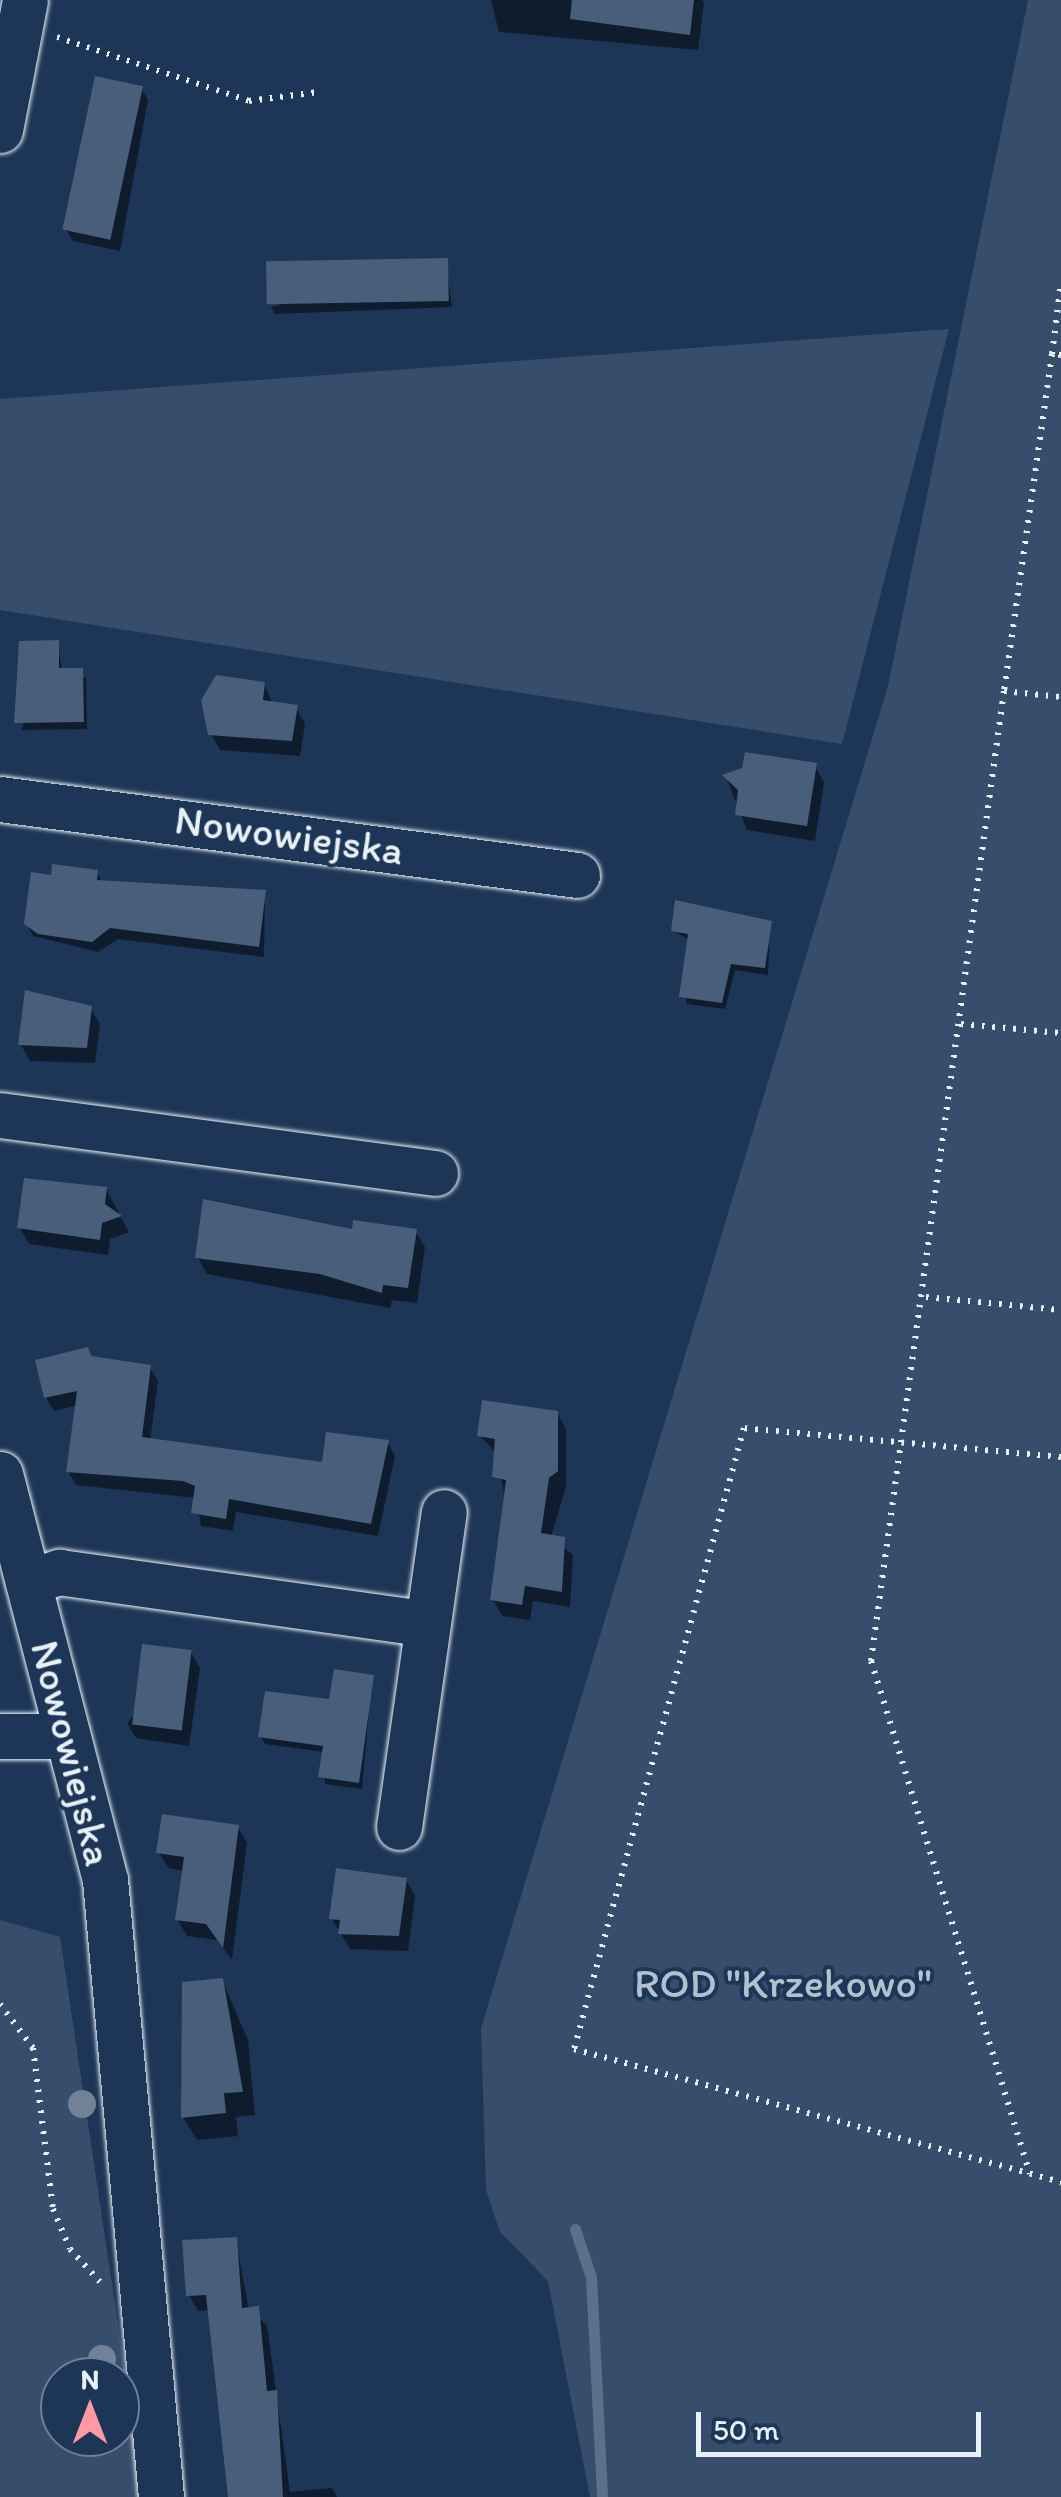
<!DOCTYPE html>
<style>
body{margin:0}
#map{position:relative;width:1061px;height:2497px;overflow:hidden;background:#1d3557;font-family:Itim,sans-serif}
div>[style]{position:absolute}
.green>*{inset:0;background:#374d6c}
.shadow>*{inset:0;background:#0007}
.stream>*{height:11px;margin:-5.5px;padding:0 5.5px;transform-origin:5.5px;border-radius:5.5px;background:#5d7089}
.building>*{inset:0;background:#495e7a;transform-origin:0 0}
.path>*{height:6px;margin-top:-3px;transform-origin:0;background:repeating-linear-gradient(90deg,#e8f1f8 0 2.5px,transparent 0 10.5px)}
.roads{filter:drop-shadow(0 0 2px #e8f1f8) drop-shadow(0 0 2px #e8f1f8)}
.minor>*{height:45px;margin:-22.5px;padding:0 22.5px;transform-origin:22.5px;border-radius:22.5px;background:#1d3557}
.trees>*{width:28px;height:28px;margin:-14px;border-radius:50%;background:#708198}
span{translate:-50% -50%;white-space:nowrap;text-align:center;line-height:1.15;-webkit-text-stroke:8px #1d3557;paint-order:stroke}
.street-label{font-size:42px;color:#e8f1f8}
.park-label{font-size:42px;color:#b3c0ce}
.north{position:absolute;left:40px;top:2357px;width:100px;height:100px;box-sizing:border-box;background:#1d3557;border:2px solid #6e8097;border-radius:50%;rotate:0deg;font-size:28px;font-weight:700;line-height:40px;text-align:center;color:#e8f1f8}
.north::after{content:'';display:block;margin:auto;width:35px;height:45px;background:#ff9aa2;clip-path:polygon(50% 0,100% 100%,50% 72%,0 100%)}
.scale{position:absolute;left:696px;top:2412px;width:285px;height:45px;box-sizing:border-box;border:5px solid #e8f1f8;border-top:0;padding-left:12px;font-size:30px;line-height:35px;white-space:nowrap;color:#e8f1f8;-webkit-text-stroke:8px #1d3557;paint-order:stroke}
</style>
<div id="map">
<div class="green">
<div style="clip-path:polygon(1028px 0,1061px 0,1061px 2497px,590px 2497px,548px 2281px,500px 2232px,486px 2190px,481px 2028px,888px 686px)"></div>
<div style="clip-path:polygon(949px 329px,842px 744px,0 610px,0 399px)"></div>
<div style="clip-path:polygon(evenodd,0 1920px,60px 1937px,144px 2497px,0 2497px,0 1920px,60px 2377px,120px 2377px,120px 2437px,60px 2437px,60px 2377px)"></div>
</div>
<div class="shadow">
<div style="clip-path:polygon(491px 0,702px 0,704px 3px,698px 50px,499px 32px)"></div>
<div style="clip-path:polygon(141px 88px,148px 100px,120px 251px,73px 241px,66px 230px)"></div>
<div style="clip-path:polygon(446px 261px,452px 307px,275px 314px,271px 307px)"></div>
<div style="clip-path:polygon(58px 643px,62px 671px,86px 678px,87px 729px,21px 730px)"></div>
<div style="clip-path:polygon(264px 684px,273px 704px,296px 708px,305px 724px,300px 756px,220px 750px,211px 734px)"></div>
<div style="clip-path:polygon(815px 766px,824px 782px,815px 841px,747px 830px,726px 777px)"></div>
<div style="clip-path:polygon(97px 873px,103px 883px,265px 892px,264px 957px,118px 939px,98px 952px,33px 936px,27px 924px,53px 878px)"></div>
<div style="clip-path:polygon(770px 923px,768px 975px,735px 970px,725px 1009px,686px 1004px,689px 940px,674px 931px)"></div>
<div style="clip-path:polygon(90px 1008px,100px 1024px,95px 1063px,30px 1061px,21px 1045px)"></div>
<div style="clip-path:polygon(106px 1189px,129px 1232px,110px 1239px,108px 1255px,29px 1244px,20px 1228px)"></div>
<div style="clip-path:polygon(415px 1231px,425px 1247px,417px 1303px,392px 1300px,390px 1308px,207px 1274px,198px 1258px)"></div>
<div style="clip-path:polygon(92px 1359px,150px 1368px,158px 1381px,150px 1441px,324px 1465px,387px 1442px,395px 1456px,378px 1536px,236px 1512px,233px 1531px,201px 1526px,196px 1498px,76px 1485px,68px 1471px,78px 1405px,54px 1411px,46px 1398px)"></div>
<div style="clip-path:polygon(557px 1413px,566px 1429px,566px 1487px,551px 1537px,573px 1555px,570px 1607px,533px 1601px,530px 1620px,502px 1616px,493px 1600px,504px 1493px,496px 1453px,480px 1436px)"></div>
<div style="clip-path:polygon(191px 1652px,200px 1668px,189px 1746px,136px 1738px,127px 1723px)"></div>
<div style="clip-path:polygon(372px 1677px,362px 1789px,325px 1784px,324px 1752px,265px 1744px,261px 1737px)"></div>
<div style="clip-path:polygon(238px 1827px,247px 1843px,232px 1960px,217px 1940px,187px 1936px,178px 1920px,185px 1871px,168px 1868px,159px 1852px)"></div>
<div style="clip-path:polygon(406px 1880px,415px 1896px,408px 1951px,350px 1949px,332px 1919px)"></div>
<div style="clip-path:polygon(222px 1980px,248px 2040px,255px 2115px,236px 2117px,238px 2136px,197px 2140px,183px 2117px)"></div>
<div style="clip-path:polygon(236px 2240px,249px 2310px,267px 2325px,290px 2492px,332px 2488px,337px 2497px,231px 2497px,210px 2310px,198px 2311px,189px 2295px)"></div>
</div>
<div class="stream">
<div style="left:575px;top:2229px;width:51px;rotate:71.6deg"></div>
<div style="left:591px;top:2277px;width:220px;rotate:87.1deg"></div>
</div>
<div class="building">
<div style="clip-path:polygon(572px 0,694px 0,690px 35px,570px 19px)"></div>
<div style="left:95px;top:76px;width:49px;height:157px;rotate:12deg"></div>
<div style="left:448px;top:258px;width:43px;height:182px;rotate:89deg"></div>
<div style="clip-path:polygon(59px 640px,59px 668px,83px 668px,84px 722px,14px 723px,19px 641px)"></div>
<div style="clip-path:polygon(216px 675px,265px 682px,263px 700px,298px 705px,292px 741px,208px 735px,201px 700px)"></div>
<div style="clip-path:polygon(745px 752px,817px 763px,807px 826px,735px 815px,738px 790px,722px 775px,742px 768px)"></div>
<div style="clip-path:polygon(52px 864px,98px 870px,97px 880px,266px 890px,259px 947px,110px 928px,92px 942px,38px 934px,24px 924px,31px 872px,51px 875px)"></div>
<div style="clip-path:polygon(675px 900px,772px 921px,765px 968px,731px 964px,722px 1003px,679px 997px,688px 934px,671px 931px)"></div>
<div style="clip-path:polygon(25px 990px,92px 1006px,87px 1048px,18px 1045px)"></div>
<div style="clip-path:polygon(24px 1178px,107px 1187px,105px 1204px,122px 1216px,102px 1223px,100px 1240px,17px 1228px)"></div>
<div style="clip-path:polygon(203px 1199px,352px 1229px,353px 1220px,417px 1229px,408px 1288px,383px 1285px,382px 1293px,320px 1274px,195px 1258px)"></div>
<div style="clip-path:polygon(88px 1347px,91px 1356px,151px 1365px,142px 1437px,322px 1462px,326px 1432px,389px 1440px,371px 1524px,229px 1499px,226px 1519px,191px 1513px,195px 1486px,183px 1481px,66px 1472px,77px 1391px,44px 1398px,35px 1360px)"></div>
<div style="clip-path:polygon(482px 1400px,558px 1411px,558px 1471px,549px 1478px,541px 1533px,565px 1537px,562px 1592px,525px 1586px,522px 1605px,490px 1600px,506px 1480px,492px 1477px,495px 1439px,477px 1436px)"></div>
<div style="left:142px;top:1644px;width:50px;height:81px;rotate:7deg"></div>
<div style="clip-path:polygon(334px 1669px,374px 1675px,359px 1783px,318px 1777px,323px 1746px,258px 1737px,265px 1691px,329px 1699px)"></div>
<div style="clip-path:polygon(162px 1814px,239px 1825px,223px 1948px,206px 1924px,175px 1920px,184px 1857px,156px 1853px)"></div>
<div style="clip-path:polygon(336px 1868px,407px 1878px,399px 1936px,338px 1934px,340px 1920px,329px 1919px)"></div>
<div style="clip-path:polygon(223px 1978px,243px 2092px,224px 2093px,226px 2113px,181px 2118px,182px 1982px)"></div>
<div style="clip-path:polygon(237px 2237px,242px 2308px,259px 2306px,267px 2391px,277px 2390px,283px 2497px,228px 2497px,206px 2295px,186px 2296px,182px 2240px)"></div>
</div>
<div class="path">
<div style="left:57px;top:37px;width:202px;rotate:18.4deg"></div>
<div style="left:249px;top:101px;width:70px;rotate:-7.4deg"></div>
<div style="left:1052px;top:354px;width:73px;rotate:-82.9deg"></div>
<div style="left:1061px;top:355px;width:9px;rotate:-174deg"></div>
<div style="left:1052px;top:354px;width:340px;rotate:98.1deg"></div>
<div style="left:1004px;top:691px;width:57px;rotate:6deg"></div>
<div style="left:1004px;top:691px;width:979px;rotate:97.81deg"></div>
<div style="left:871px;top:1661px;width:537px;rotate:72.78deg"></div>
<div style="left:961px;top:1024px;width:100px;rotate:5.1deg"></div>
<div style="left:926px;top:1297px;width:136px;rotate:5.5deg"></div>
<div style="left:1061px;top:1457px;width:318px;rotate:-174.8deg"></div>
<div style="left:744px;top:1428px;width:644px;rotate:105.31deg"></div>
<div style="left:574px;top:2049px;width:505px;rotate:15.28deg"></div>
<div style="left:0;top:2004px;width:55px;rotate:53.1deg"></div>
<div style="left:33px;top:2048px;width:162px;rotate:82.9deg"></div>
<div style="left:53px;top:2209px;width:43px;rotate:67deg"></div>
<div style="left:70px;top:2249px;width:47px;rotate:47.6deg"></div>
</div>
<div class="roads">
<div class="minor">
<div style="left:0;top:130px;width:132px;rotate:-79.1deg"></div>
<div style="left:0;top:799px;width:582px;rotate:7.5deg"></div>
<div style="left:0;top:1115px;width:439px;rotate:7.6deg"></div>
<div style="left:0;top:1474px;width:419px;rotate:75.5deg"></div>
<div style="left:105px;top:1880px;width:620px;rotate:84.81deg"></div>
<div style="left:28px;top:1582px;width:33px;rotate:-18deg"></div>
<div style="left:59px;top:1572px;width:372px;rotate:8deg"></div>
<div style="left:0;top:1736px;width:67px"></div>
<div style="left:399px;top:1827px;width:318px;rotate:-81.9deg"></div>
</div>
</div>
<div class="trees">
<div style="left:82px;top:2104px"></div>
<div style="left:102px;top:2359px"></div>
</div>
<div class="street-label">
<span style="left:289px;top:835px;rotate:8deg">Nowowiejska</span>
<span style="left:72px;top:1753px;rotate:76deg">Nowowiejska</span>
</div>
<div class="park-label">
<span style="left:783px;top:1983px">ROD "Krzekowo"</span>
</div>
<div class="north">N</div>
<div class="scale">50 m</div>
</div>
